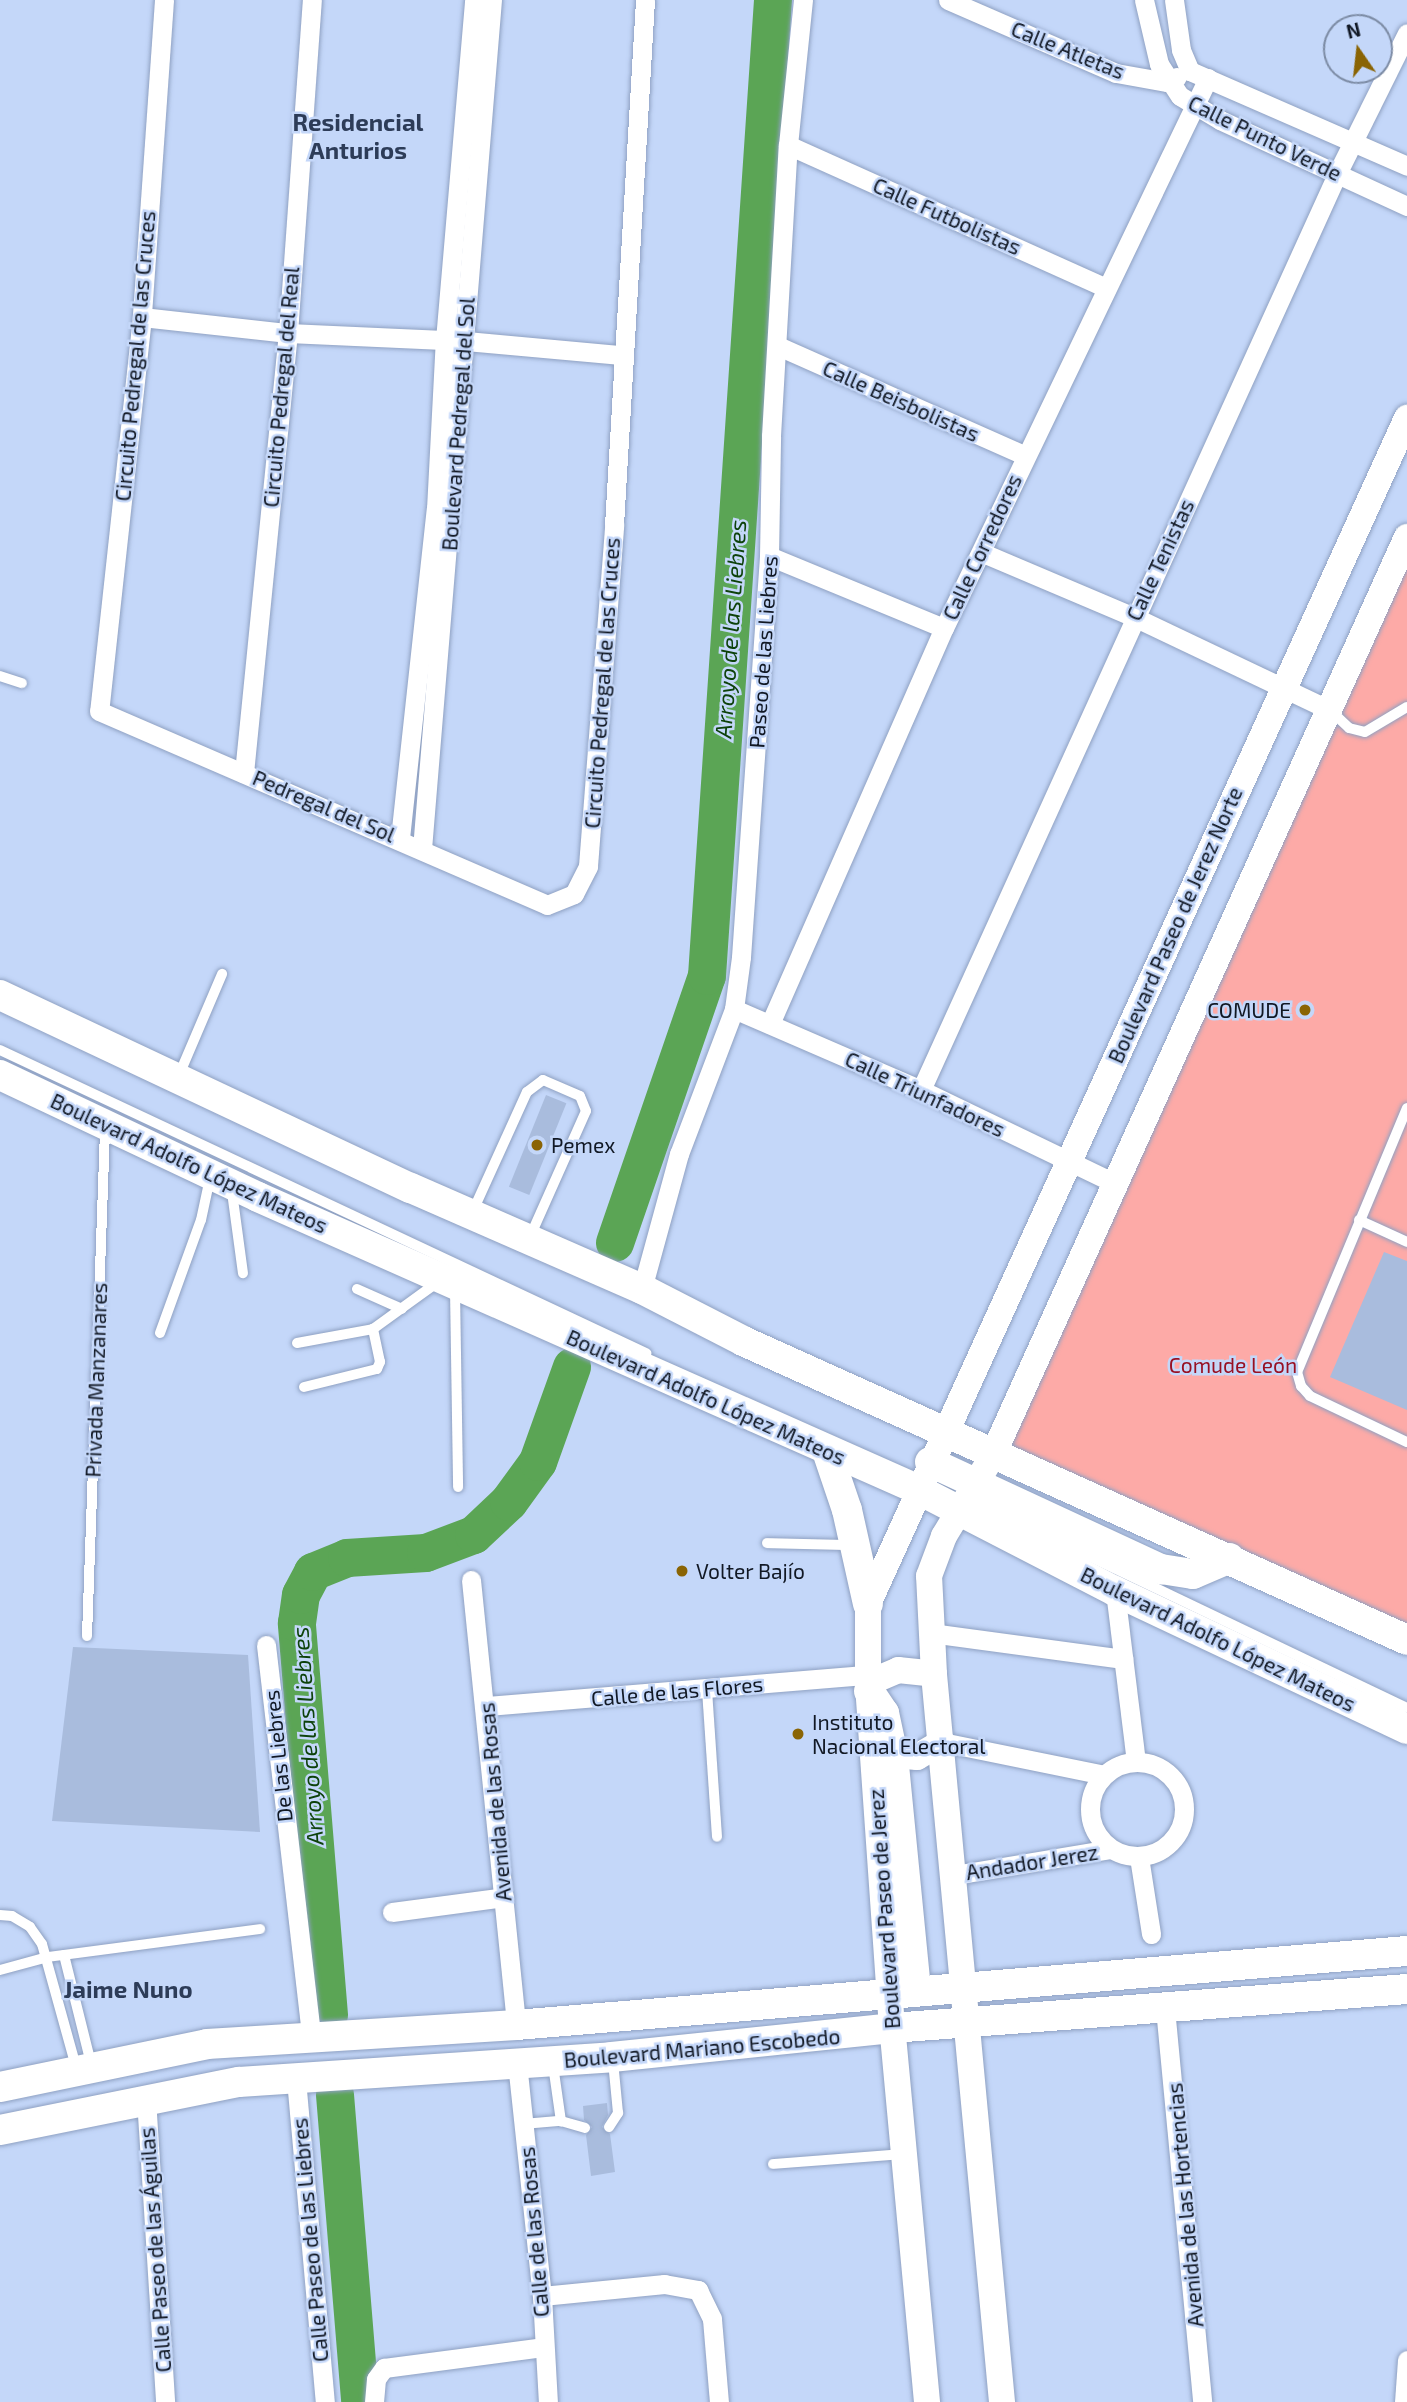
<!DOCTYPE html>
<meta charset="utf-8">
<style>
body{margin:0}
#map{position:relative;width:1407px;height:2402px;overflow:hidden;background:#c4d7f9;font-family:"Exo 2",sans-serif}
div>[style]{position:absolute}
.green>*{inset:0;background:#fdaaa7}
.river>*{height:38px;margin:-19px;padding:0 19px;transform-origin:19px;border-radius:19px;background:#5ba555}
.building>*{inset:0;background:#a9bcdd;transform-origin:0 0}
.roads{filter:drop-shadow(0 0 2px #8fa1c2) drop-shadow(0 0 2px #8fa1c2)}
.lane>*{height:10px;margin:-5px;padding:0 5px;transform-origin:5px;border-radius:5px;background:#fff}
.street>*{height:19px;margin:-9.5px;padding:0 9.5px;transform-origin:9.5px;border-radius:9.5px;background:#fff}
.street>.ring{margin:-9.5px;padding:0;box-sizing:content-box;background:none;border:19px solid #fff;border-radius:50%}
.secondary>*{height:26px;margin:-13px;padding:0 13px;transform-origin:13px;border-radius:13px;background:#fff}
.primary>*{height:30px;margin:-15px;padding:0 15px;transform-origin:15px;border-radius:15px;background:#fff}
.dots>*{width:19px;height:19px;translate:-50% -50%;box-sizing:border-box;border:4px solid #c4d7f9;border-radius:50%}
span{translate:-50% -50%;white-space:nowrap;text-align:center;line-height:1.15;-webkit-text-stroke:5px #c4d7f9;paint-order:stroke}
.street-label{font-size:21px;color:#111824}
.poi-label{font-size:21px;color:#111824}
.right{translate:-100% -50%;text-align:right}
.left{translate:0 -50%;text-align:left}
.park-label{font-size:21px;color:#981023}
.water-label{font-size:23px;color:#0d420a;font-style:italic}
.quarter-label{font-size:24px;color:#2d3c58;font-weight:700}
.north{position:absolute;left:1323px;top:14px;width:70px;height:70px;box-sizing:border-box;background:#c4d7f9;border:2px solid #7c8ba4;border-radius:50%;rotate:346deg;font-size:19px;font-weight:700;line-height:28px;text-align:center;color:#111824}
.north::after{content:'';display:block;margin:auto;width:24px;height:32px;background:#8a6404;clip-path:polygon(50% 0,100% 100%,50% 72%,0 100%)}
</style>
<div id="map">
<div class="green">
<div style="clip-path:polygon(1407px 563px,1407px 1648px,998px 1456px)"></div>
</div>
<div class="river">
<div style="left:615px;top:1243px;width:282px;rotate:-71deg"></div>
<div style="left:707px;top:976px;width:978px;rotate:-86.13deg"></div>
<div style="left:329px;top:2015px;width:393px;rotate:-94.7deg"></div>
<div style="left:297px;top:1623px;width:28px;rotate:-82deg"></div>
<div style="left:301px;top:1595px;width:26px;rotate:-62deg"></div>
<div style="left:313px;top:1572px;width:37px;rotate:-22deg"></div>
<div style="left:347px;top:1558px;width:79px;rotate:-3.6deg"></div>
<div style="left:426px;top:1553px;width:51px;rotate:-20.6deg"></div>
<div style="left:474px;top:1535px;width:48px;rotate:-43.3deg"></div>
<div style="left:509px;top:1502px;width:49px;rotate:-54.1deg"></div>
<div style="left:538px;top:1462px;width:101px;rotate:-70.3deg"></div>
<div style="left:335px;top:2095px;width:308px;rotate:85.3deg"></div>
</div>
<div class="building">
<div style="left:546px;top:1095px;width:22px;height:99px;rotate:22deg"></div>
<div style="clip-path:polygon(1384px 1252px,1407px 1261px,1407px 1410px,1330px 1377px)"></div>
<div style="clip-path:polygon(73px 1647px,248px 1655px,260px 1832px,52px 1821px)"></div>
<div style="clip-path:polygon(607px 2103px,608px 2115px,602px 2127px,610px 2134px,615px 2172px,591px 2176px,586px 2135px,592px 2127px,584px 2120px,583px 2106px)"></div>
</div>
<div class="roads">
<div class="lane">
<div style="left:0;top:676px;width:23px;rotate:18deg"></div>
<div style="left:1331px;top:711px;width:25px;rotate:43deg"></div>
<div style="left:1349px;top:728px;width:16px;rotate:14deg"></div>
<div style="left:1365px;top:732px;width:49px;rotate:-30.8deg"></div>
<div style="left:0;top:1050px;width:714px;rotate:25.13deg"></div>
<div style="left:179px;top:1075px;width:110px;rotate:-66.9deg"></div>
<div style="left:1407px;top:1108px;width:286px;rotate:112.6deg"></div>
<div style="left:1297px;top:1372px;width:15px;rotate:74deg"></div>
<div style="left:1301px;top:1386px;width:13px;rotate:48deg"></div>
<div style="left:1310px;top:1396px;width:107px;rotate:25.4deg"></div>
<div style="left:232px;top:1192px;width:82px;rotate:82.3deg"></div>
<div style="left:472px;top:1213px;width:133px;rotate:-65.6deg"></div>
<div style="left:527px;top:1092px;width:20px;rotate:-37deg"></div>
<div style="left:543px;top:1080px;width:40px;rotate:23.4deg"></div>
<div style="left:580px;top:1096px;width:16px;rotate:68deg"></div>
<div style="left:586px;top:1111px;width:138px;rotate:114deg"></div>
<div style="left:1359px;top:1220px;width:53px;rotate:24.6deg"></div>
<div style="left:357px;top:1289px;width:49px;rotate:24deg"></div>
<div style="left:455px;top:1290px;width:197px;rotate:89.1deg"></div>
<div style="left:160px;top:1333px;width:120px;rotate:-70.1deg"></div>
<div style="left:201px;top:1220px;width:43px;rotate:-77.9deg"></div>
<div style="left:297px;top:1343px;width:77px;rotate:-10.4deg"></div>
<div style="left:373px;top:1329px;width:80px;rotate:-35.9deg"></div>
<div style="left:304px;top:1387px;width:75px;rotate:-13.9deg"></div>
<div style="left:377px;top:1369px;width:8px;rotate:-67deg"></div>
<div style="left:380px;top:1362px;width:34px;rotate:-102deg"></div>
<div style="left:969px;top:1499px;width:485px;rotate:25.5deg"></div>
<div style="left:767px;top:1543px;width:84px;rotate:1.4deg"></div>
<div style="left:87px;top:1636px;width:506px;rotate:-87.96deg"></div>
<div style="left:707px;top:1690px;width:147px;rotate:86.1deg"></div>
<div style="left:0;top:1915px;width:12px;rotate:5deg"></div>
<div style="left:12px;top:1916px;width:21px;rotate:31deg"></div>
<div style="left:30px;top:1927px;width:21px;rotate:55deg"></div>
<div style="left:42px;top:1944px;width:128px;rotate:74.5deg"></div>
<div style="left:64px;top:1955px;width:111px;rotate:76deg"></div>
<div style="left:0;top:1970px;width:50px;rotate:-15.2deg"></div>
<div style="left:48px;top:1957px;width:214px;rotate:-7.5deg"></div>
<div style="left:553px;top:2065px;width:57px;rotate:81.9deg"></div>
<div style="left:561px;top:2121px;width:25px;rotate:16deg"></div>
<div style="left:523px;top:2124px;width:38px;rotate:-5deg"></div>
<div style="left:609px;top:2127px;width:17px;rotate:-57deg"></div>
<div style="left:618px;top:2113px;width:52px;rotate:-95.5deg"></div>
<div style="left:773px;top:2164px;width:129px;rotate:-4.4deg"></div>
</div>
<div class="street">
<div style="left:164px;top:0;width:318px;rotate:94deg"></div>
<div style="left:142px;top:317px;width:396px;rotate:96.2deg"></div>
<div style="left:99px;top:711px;width:488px;rotate:23.4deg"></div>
<div style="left:547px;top:905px;width:29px;rotate:-22deg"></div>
<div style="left:574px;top:894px;width:31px;rotate:-63deg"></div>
<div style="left:588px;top:866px;width:342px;rotate:-85.6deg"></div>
<div style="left:614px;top:525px;width:526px;rotate:-86.62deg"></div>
<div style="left:948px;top:0;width:183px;rotate:23.5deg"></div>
<div style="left:1116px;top:73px;width:52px;rotate:10deg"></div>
<div style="left:1167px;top:82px;width:11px;rotate:-27deg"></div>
<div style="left:1144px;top:0;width:66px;rotate:76.8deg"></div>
<div style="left:1159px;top:64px;width:38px;rotate:57deg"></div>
<div style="left:1180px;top:96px;width:47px;rotate:31deg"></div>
<div style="left:1220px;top:120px;width:206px;rotate:24.7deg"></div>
<div style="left:1174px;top:0;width:50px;rotate:82deg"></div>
<div style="left:1181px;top:50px;width:23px;rotate:67deg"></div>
<div style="left:1190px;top:71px;width:237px;rotate:23.6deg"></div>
<div style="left:788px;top:145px;width:349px;rotate:24.2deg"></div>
<div style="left:142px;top:317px;width:147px;rotate:6.3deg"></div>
<div style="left:288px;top:333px;width:178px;rotate:2.6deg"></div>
<div style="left:466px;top:341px;width:156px;rotate:5.2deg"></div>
<div style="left:778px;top:346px;width:269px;rotate:23.9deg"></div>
<div style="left:983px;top:553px;width:164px;rotate:23deg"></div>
<div style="left:1134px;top:617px;width:215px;rotate:25.4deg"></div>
<div style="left:769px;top:556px;width:189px;rotate:22.4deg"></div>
<div style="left:244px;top:773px;width:442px;rotate:-84.3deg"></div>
<div style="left:288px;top:333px;width:334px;rotate:-85.9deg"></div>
<div style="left:400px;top:838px;width:331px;rotate:-83.8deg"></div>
<div style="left:436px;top:509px;width:169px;rotate:-87deg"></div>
<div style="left:445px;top:340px;width:341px;rotate:-85.1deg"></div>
<div style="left:422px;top:849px;width:852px;rotate:-85.29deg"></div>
<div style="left:734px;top:1009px;width:204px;rotate:23.4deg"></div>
<div style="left:921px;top:1090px;width:214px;rotate:25.7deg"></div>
<div style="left:770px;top:1024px;width:433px;rotate:-66.3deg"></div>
<div style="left:944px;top:628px;width:610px;rotate:-64.36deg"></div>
<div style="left:921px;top:1090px;width:1006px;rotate:-65.57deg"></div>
<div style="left:1337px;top:174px;width:157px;rotate:-63.6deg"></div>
<div style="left:642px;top:1289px;width:140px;rotate:-74.7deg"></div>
<div style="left:679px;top:1154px;width:155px;rotate:-69.2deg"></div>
<div style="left:734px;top:1009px;width:52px;rotate:-82.3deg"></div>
<div style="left:741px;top:957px;width:402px;rotate:-86deg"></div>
<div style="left:769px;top:556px;width:120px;rotate:-89deg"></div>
<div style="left:771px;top:436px;width:291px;rotate:-86.7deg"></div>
<div style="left:788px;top:145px;width:146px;rotate:-84.1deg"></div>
<div style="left:471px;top:1580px;width:447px;rotate:84.2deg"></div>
<div style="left:1115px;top:1591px;width:171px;rotate:83deg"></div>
<div style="left:931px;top:1633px;width:194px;rotate:7.7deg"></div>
<div style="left:266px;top:1645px;width:393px;rotate:83.4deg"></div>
<div style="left:487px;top:1706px;width:382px;rotate:-4.7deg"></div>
<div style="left:942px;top:1742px;width:165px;rotate:11.5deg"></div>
<div class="ring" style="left:1090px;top:1762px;width:75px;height:75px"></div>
<div style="left:1139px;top:1857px;width:78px;rotate:81.1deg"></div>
<div style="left:954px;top:1875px;width:159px;rotate:-9.4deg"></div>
<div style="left:392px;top:1912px;width:113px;rotate:-7.6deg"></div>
<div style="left:1165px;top:2008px;width:396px;rotate:84.6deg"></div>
<div style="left:517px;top:2063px;width:234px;rotate:83.9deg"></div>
<div style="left:542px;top:2296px;width:106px;rotate:86.8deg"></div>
<div style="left:296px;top:2079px;width:324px;rotate:84.9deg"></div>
<div style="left:146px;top:2098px;width:305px;rotate:86.4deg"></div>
<div style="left:542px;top:2296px;width:123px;rotate:-5.6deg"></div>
<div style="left:664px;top:2284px;width:35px;rotate:10deg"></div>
<div style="left:698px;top:2290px;width:32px;rotate:64deg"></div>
<div style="left:712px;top:2319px;width:83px;rotate:85.2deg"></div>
<div style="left:374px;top:2402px;width:23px;rotate:-85deg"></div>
<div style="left:376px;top:2379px;width:14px;rotate:-54deg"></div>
<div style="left:384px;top:2368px;width:160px;rotate:-7.5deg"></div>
<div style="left:1404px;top:2402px;width:42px;rotate:-85.9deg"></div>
</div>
<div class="secondary">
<div style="left:868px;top:1683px;width:33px;rotate:-23deg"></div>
<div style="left:898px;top:1670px;width:36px;rotate:6deg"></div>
<div style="left:893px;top:1755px;width:24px;rotate:5deg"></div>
<div style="left:917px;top:1757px;width:29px;rotate:-31deg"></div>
<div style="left:927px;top:2402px;width:376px;rotate:-95.3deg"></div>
<div style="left:892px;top:2028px;width:346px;rotate:-94deg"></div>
<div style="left:868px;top:1683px;width:79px;rotate:-90deg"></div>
<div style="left:868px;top:1604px;width:1303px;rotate:-65.56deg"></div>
<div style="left:1002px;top:2402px;width:731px;rotate:-95.34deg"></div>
<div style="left:934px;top:1674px;width:98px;rotate:-92.9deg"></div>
<div style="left:929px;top:1576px;width:43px;rotate:-69.4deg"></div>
<div style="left:944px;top:1536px;width:95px;rotate:-58.8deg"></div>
<div style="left:993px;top:1455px;width:1007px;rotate:-65.73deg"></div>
</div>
<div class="primary">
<div style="left:0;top:995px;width:454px;rotate:25.2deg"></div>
<div style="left:411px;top:1188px;width:252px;rotate:23.6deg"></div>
<div style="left:642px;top:1289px;width:114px;rotate:27.2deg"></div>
<div style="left:743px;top:1341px;width:728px;rotate:24.24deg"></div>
<div style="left:0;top:1075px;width:285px;rotate:25.3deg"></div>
<div style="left:258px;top:1197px;width:721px;rotate:23.9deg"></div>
<div style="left:917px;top:1489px;width:223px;rotate:27.3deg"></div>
<div style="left:1115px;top:1591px;width:323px;rotate:25.3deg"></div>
<div style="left:827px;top:1451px;width:62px;rotate:71.3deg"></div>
<div style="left:847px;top:1510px;width:96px;rotate:77.4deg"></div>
<div style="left:930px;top:1462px;width:255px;rotate:24.9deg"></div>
<div style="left:1161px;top:1569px;width:32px;rotate:9deg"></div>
<div style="left:1193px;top:1574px;width:40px;rotate:-23.4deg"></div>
<div style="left:869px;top:1691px;width:27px;rotate:56deg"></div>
<div style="left:884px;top:1713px;width:43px;rotate:77.9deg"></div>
<div style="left:893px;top:1755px;width:236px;rotate:84.4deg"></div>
<div style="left:0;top:2087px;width:211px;rotate:-11.7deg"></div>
<div style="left:207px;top:2044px;width:310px;rotate:-3.5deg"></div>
<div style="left:516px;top:2025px;width:894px;rotate:-4.75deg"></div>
<div style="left:0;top:2130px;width:244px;rotate:-11.4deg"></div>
<div style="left:239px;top:2082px;width:374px;rotate:-3.8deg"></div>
<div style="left:612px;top:2057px;width:281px;rotate:-5.9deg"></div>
<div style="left:892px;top:2028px;width:516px;rotate:-4.33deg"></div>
</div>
</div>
<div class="dots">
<div style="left:1305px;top:1010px;background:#8a6404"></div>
<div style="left:537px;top:1145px;background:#8a6404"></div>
<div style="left:682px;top:1571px;background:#8a6404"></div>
<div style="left:798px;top:1734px;background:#8a6404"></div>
</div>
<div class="street-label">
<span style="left:1068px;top:50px;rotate:22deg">Calle Atletas</span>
<span style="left:1265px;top:138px;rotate:26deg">Calle Punto Verde</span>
<span style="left:947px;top:216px;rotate:24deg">Calle Futbolistas</span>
<span style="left:135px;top:356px;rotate:-85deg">Circuito Pedregal de las Cruces</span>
<span style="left:281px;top:387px;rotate:-85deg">Circuito Pedregal del Real</span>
<span style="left:901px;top:401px;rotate:24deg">Calle Beisbolistas</span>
<span style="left:458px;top:424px;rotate:-86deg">Boulevard Pedregal del Sol</span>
<span style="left:982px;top:547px;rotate:-65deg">Calle Corredores</span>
<span style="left:1160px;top:560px;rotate:-65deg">Calle Tenistas</span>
<span style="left:763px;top:652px;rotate:-86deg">Paseo de las Liebres</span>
<span style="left:602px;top:683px;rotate:-86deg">Circuito Pedregal de las Cruces</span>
<span style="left:324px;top:806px;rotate:23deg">Pedregal del Sol</span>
<span style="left:1175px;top:925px;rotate:-66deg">Boulevard Paseo de Jerez Norte</span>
<span style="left:925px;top:1094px;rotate:25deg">Calle Triunfadores</span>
<span style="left:189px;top:1163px;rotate:25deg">Boulevard Adolfo López Mateos</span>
<span style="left:96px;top:1380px;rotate:-88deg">Privada Manzanares</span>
<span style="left:706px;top:1397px;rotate:24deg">Boulevard Adolfo López Mateos</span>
<span style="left:1218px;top:1639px;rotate:26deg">Boulevard Adolfo López Mateos</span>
<span style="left:677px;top:1691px;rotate:-5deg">Calle de las Flores</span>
<span style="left:278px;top:1756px;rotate:-96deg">De las Liebres</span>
<span style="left:495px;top:1802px;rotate:-95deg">Avenida de las Rosas</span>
<span style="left:1032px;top:1862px;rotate:-9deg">Andador Jerez</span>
<span style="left:884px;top:1909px;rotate:-94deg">Boulevard Paseo de Jerez</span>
<span style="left:702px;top:2048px;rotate:-5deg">Boulevard Mariano Escobedo</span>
<span style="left:1185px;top:2205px;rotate:-95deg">Avenida de las Hortencias</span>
<span style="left:534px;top:2232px;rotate:-95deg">Calle de las Rosas</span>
<span style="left:310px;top:2240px;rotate:-95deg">Calle Paseo de las Liebres</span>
<span style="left:155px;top:2250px;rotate:-94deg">Calle Paseo de las Águilas</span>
</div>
<div class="poi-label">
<span class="right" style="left:1291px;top:1010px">COMUDE</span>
<span class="left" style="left:551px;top:1145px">Pemex</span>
<span class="left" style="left:696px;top:1571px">Volter Bajío</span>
<span class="left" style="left:812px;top:1734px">Instituto<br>Nacional Electoral</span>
</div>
<div class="park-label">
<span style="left:1233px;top:1365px">Comude León</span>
</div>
<div class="water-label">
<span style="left:730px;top:629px;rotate:-86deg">Arroyo de las Liebres</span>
<span style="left:307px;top:1736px;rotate:-94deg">Arroyo de las Liebres</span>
</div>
<div class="quarter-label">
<span style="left:358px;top:136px">Residencial<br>Anturios</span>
<span style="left:128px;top:1989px">Jaime Nuno</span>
</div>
<div class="north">N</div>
</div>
